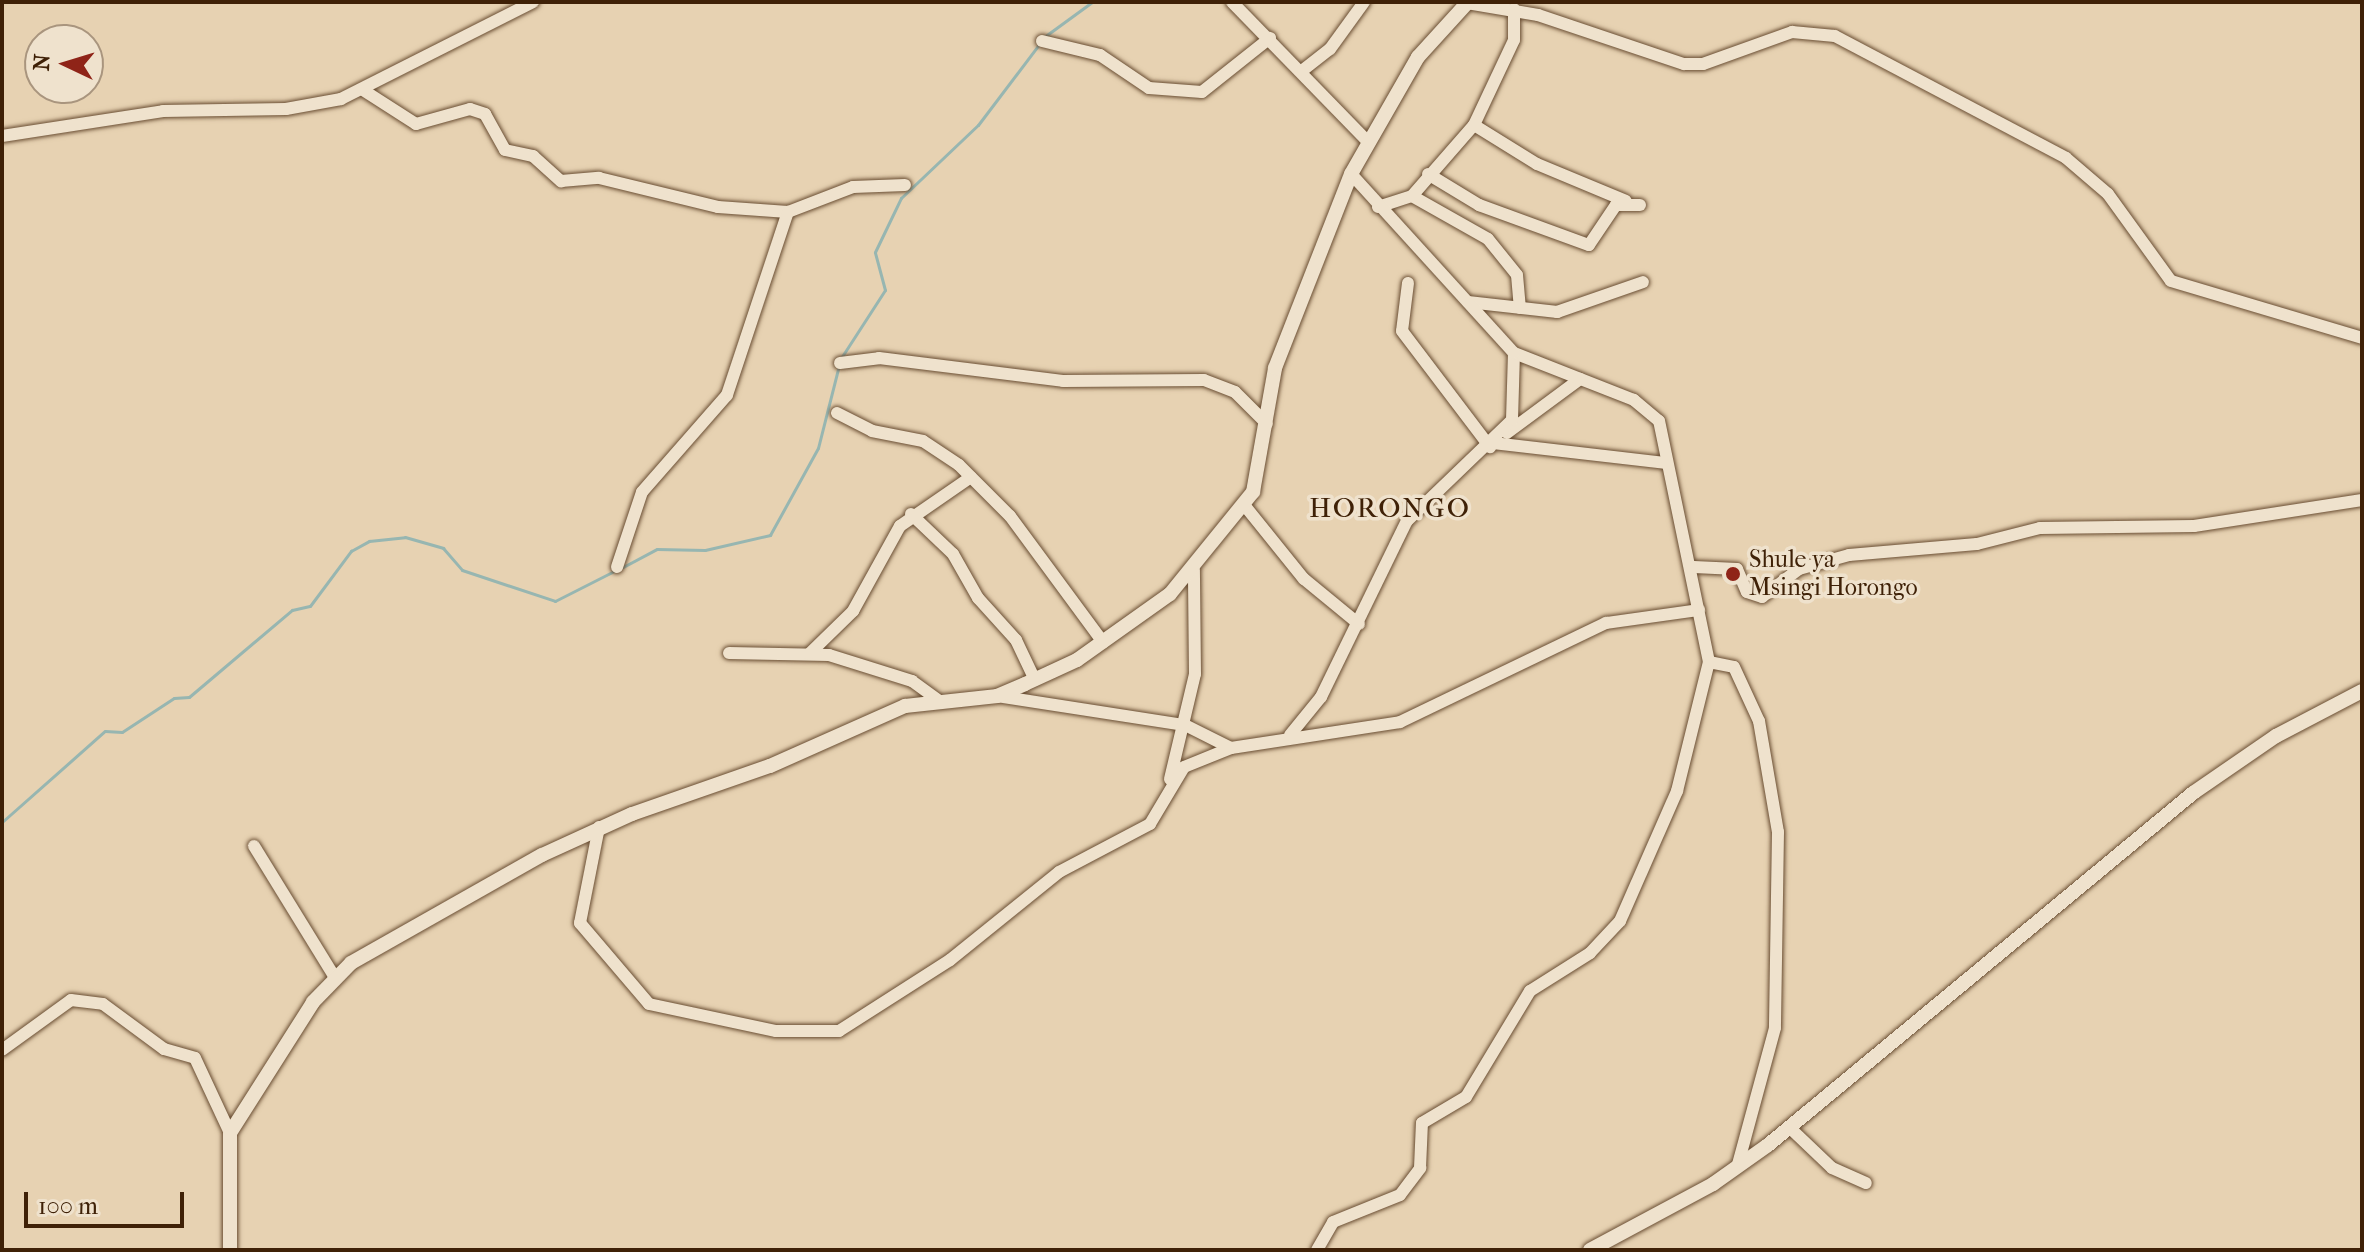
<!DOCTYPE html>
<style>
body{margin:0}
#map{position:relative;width:2364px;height:1252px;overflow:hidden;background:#e7d2b2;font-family:"IM FELL French Canon",serif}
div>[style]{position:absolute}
.stream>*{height:3px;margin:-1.5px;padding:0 1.5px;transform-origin:1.5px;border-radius:1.5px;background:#97b6b1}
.roads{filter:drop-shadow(0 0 2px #694d32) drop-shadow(0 0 2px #694d32)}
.minor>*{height:12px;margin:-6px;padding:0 6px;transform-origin:6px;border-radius:6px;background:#efe2cd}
.tertiary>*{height:14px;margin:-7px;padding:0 7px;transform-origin:7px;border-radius:7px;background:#efe2cd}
.dots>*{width:22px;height:22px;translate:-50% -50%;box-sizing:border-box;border:4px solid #efe2cd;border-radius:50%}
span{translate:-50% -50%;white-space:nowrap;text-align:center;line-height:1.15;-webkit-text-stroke:7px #efe2cd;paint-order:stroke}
.poi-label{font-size:24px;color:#3f2107}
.left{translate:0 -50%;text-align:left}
.quarter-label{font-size:28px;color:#3f2107;letter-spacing:2px}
.frame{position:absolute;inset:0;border:4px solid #3f2107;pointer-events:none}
.north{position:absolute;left:24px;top:24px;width:80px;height:80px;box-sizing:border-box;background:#efe2cd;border:2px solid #a9957e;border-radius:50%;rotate:274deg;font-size:22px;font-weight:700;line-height:32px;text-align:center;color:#3f2107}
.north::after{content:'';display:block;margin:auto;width:28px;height:36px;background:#8f2418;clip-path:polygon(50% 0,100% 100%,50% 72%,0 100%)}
.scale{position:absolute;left:24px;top:1192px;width:160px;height:36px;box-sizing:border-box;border:4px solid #3f2107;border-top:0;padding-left:10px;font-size:24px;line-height:28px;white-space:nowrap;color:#3f2107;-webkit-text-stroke:6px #efe2cd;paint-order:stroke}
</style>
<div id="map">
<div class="stream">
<div style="left:1044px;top:37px;width:59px;rotate:-36.1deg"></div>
<div style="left:841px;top:358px;width:81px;rotate:-57.1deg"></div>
<div style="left:885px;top:290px;width:39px;rotate:-105deg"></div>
<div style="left:875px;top:252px;width:60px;rotate:-64.3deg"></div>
<div style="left:901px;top:198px;width:106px;rotate:-43.5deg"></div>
<div style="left:978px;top:125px;width:103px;rotate:-52.9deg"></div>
<div style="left:623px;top:567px;width:38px;rotate:-28deg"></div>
<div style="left:657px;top:549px;width:48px;rotate:1.2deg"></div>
<div style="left:705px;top:550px;width:67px;rotate:-13deg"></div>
<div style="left:770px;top:535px;width:99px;rotate:-61.1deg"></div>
<div style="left:818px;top:448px;width:86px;rotate:-75.8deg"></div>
<div style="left:2px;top:822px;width:137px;rotate:-41.5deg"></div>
<div style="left:105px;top:731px;width:17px;rotate:3deg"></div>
<div style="left:122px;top:732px;width:62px;rotate:-33.2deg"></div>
<div style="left:174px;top:698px;width:15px;rotate:-4deg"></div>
<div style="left:189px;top:697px;width:135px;rotate:-40.2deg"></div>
<div style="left:292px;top:610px;width:18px;rotate:-13deg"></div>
<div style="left:310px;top:606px;width:69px;rotate:-53.3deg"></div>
<div style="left:351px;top:551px;width:21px;rotate:-29deg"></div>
<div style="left:369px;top:541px;width:36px;rotate:-6deg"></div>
<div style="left:405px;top:537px;width:40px;rotate:16deg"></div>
<div style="left:443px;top:548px;width:29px;rotate:49deg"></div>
<div style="left:462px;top:570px;width:98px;rotate:18.4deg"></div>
<div style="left:555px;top:601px;width:68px;rotate:-26.9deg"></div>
</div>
<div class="roads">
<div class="minor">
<div style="left:1232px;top:2px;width:194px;rotate:45.8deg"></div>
<div style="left:1467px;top:3px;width:72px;rotate:9.6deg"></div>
<div style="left:1538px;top:15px;width:154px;rotate:18.6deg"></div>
<div style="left:1684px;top:64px;width:19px"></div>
<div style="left:1703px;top:64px;width:95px;rotate:-19.8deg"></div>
<div style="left:1792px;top:32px;width:43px;rotate:5.3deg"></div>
<div style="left:1835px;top:36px;width:261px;rotate:27.8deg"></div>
<div style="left:2066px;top:158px;width:55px;rotate:40.6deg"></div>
<div style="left:2108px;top:194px;width:107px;rotate:54.1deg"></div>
<div style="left:2171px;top:281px;width:199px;rotate:16.6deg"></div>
<div style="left:1042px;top:41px;width:60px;rotate:13.6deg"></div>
<div style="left:1100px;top:55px;width:59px;rotate:34deg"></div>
<div style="left:1149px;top:88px;width:53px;rotate:4.3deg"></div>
<div style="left:1202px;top:92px;width:87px;rotate:-38.5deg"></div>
<div style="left:1303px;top:70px;width:34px;rotate:-38deg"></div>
<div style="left:1330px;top:49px;width:58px;rotate:-54.1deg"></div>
<div style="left:363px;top:90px;width:63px;rotate:32.7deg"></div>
<div style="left:416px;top:124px;width:56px;rotate:-15.5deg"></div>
<div style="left:470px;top:109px;width:16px;rotate:18deg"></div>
<div style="left:485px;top:114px;width:41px;rotate:60.9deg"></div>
<div style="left:505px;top:150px;width:29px;rotate:12deg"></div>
<div style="left:533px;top:156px;width:38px;rotate:42deg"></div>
<div style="left:561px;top:181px;width:38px;rotate:-5deg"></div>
<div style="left:599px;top:178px;width:122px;rotate:13.7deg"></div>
<div style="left:718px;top:207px;width:70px;rotate:4.1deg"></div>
<div style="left:788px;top:212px;width:70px;rotate:-21deg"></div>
<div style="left:853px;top:187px;width:52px;rotate:-2.2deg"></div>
<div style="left:1474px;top:125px;width:74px;rotate:31.8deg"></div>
<div style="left:1537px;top:164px;width:96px;rotate:22.6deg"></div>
<div style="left:2px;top:136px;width:163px;rotate:-8.8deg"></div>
<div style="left:163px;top:111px;width:123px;rotate:-0.9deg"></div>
<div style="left:286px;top:109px;width:56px;rotate:-10.3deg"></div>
<div style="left:341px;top:99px;width:215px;rotate:-26.8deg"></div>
<div style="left:1428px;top:174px;width:60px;rotate:31.3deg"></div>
<div style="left:1479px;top:205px;width:117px;rotate:20deg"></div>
<div style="left:1589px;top:245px;width:48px;rotate:-56deg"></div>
<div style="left:1616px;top:205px;width:24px"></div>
<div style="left:1412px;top:196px;width:87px;rotate:29.5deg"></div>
<div style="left:1488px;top:239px;width:46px;rotate:51.1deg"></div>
<div style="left:1517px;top:275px;width:33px;rotate:85deg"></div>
<div style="left:1378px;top:207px;width:36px;rotate:-18deg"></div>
<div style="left:1412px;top:196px;width:94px;rotate:-48.9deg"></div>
<div style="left:1474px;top:125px;width:94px;rotate:-64.8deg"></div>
<div style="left:1514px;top:40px;width:31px;rotate:-90deg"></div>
<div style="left:1408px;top:283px;width:48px;rotate:97.1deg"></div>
<div style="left:1402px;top:331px;width:146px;rotate:52.8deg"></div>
<div style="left:1468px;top:302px;width:90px;rotate:6.4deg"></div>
<div style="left:1557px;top:312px;width:91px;rotate:-19.2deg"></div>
<div style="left:840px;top:363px;width:39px;rotate:-7deg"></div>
<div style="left:879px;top:358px;width:185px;rotate:7.1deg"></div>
<div style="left:1063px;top:381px;width:141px;rotate:-0.4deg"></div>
<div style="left:1204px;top:380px;width:33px;rotate:21deg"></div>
<div style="left:1235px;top:392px;width:45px;rotate:45deg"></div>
<div style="left:837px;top:413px;width:39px;rotate:27deg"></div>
<div style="left:872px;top:431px;width:52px;rotate:11.1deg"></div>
<div style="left:923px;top:441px;width:43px;rotate:33.7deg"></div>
<div style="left:959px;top:465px;width:72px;rotate:45deg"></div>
<div style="left:1010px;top:516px;width:157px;rotate:53.6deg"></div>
<div style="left:1507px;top:433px;width:91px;rotate:-36.5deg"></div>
<div style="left:1493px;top:443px;width:175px;rotate:6.6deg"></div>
<div style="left:1245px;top:506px;width:94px;rotate:51.1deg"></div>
<div style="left:1304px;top:579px;width:71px;rotate:39.3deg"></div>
<div style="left:911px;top:514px;width:58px;rotate:43.6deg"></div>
<div style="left:953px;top:554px;width:51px;rotate:60.4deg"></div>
<div style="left:978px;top:598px;width:57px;rotate:47.9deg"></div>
<div style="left:1016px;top:640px;width:44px;rotate:64.6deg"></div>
<div style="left:617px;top:567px;width:79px;rotate:-71.6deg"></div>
<div style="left:642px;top:492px;width:129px;rotate:-48.8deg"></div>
<div style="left:727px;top:395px;width:193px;rotate:-71.6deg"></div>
<div style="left:1694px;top:567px;width:43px;rotate:2.7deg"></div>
<div style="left:1737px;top:569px;width:25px;rotate:67deg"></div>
<div style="left:1747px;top:592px;width:16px;rotate:18deg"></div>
<div style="left:1762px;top:597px;width:46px;rotate:-37.1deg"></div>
<div style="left:1799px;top:569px;width:52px;rotate:-15.6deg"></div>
<div style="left:1849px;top:555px;width:128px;rotate:-4.9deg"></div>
<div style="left:1977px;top:544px;width:65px;rotate:-14.3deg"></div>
<div style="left:2040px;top:528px;width:154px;rotate:-0.7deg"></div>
<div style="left:2194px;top:526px;width:170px;rotate:-8.8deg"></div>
<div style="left:729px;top:653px;width:100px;rotate:1.1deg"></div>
<div style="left:829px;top:655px;width:87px;rotate:17.4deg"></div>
<div style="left:912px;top:681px;width:34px;rotate:36deg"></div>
<div style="left:809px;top:654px;width:62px;rotate:-44.3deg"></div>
<div style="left:853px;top:611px;width:97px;rotate:-61.1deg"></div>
<div style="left:900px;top:526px;width:86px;rotate:-34.6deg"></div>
<div style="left:1709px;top:662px;width:25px;rotate:11deg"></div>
<div style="left:1734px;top:667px;width:60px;rotate:65.2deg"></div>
<div style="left:1759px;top:721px;width:113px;rotate:80.3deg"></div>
<div style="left:1778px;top:832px;width:196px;rotate:90.9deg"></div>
<div style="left:1775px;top:1028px;width:141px;rotate:105.2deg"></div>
<div style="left:997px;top:696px;width:190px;rotate:8.8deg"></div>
<div style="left:1185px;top:725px;width:51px;rotate:26.6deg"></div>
<div style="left:1231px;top:748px;width:171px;rotate:-8.7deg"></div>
<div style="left:1400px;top:722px;width:229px;rotate:-25.7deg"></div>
<div style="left:1606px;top:623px;width:94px;rotate:-8deg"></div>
<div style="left:1290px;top:735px;width:49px;rotate:-50.8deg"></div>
<div style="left:1321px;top:697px;width:196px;rotate:-64deg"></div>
<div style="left:1407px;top:521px;width:146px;rotate:-43.9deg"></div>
<div style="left:1512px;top:420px;width:67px;rotate:-88.3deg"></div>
<div style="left:1170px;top:779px;width:108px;rotate:-76.6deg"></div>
<div style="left:1195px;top:674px;width:104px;rotate:-90.6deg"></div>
<div style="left:599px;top:827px;width:98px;rotate:101.2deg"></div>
<div style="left:580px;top:923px;width:106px;rotate:49.6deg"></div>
<div style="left:649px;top:1004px;width:130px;rotate:12deg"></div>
<div style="left:776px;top:1031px;width:63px"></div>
<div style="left:839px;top:1031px;width:132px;rotate:-32.6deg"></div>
<div style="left:950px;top:960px;width:140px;rotate:-38.9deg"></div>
<div style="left:1059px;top:872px;width:103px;rotate:-27.8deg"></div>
<div style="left:1150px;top:824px;width:66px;rotate:-59.2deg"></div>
<div style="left:1184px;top:767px;width:51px;rotate:-22deg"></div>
<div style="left:254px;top:846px;width:153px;rotate:58.4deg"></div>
<div style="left:2px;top:1050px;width:85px;rotate:-35.9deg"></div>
<div style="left:71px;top:1000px;width:32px;rotate:7deg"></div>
<div style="left:103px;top:1004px;width:76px;rotate:36.4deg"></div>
<div style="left:164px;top:1049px;width:32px;rotate:16deg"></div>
<div style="left:195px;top:1058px;width:83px;rotate:65deg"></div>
<div style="left:1790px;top:1128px;width:58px;rotate:43.6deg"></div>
<div style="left:1832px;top:1168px;width:37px;rotate:24deg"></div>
<div style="left:1317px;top:1250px;width:32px;rotate:-60deg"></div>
<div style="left:1333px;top:1222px;width:72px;rotate:-21.9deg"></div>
<div style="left:1400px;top:1195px;width:34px;rotate:-53deg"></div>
<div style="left:1420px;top:1168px;width:45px;rotate:-87.5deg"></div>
<div style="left:1422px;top:1123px;width:51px;rotate:-30.6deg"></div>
<div style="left:1466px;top:1097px;width:124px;rotate:-58.9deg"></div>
<div style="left:1530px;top:991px;width:71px;rotate:-32.3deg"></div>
<div style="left:1590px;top:953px;width:44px;rotate:-46.8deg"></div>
<div style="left:1620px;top:921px;width:142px;rotate:-66.3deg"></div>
<div style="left:1677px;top:791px;width:133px;rotate:-76.1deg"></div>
<div style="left:1709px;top:662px;width:246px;rotate:-101.7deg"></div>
<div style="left:1659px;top:421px;width:33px;rotate:-140deg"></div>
<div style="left:1634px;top:400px;width:129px;rotate:-158.6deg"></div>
<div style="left:1514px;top:353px;width:242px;rotate:-132.3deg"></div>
</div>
<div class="tertiary">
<div style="left:230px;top:1250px;width:117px;rotate:-90deg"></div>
<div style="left:230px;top:1133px;width:155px;rotate:-57.6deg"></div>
<div style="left:313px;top:1002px;width:54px;rotate:-45.7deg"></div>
<div style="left:351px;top:963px;width:219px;rotate:-29.5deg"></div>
<div style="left:542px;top:855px;width:99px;rotate:-24.5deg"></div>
<div style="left:632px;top:814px;width:146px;rotate:-19.2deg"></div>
<div style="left:770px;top:766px;width:148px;rotate:-24deg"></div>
<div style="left:905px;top:706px;width:93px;rotate:-6.2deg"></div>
<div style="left:997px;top:696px;width:30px;rotate:-23deg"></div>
<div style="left:1025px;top:684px;width:57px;rotate:-24.8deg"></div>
<div style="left:1077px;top:660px;width:114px;rotate:-35.4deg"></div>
<div style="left:1170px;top:594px;width:132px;rotate:-50.9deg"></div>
<div style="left:1253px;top:492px;width:126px;rotate:-79.9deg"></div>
<div style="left:1275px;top:368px;width:208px;rotate:-68.6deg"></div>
<div style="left:1351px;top:174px;width:135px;rotate:-60.2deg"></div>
<div style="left:1418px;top:57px;width:74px;rotate:-47.7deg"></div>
<div style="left:1590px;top:1250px;width:140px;rotate:-28.2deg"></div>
<div style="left:1713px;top:1184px;width:67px;rotate:-35.3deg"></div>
<div style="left:1768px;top:1145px;width:552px;rotate:-39.63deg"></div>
<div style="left:2193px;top:793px;width:101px;rotate:-34.5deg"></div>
<div style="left:2276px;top:736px;width:97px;rotate:-27.6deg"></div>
</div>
</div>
<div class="dots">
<div style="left:1733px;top:574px;background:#8f2418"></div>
</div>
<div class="poi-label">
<span class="left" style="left:1749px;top:574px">Shule ya<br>Msingi Horongo</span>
</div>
<div class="quarter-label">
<span style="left:1390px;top:508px">HORONGO</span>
</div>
<div class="frame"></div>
<div class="north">N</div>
<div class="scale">100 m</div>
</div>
